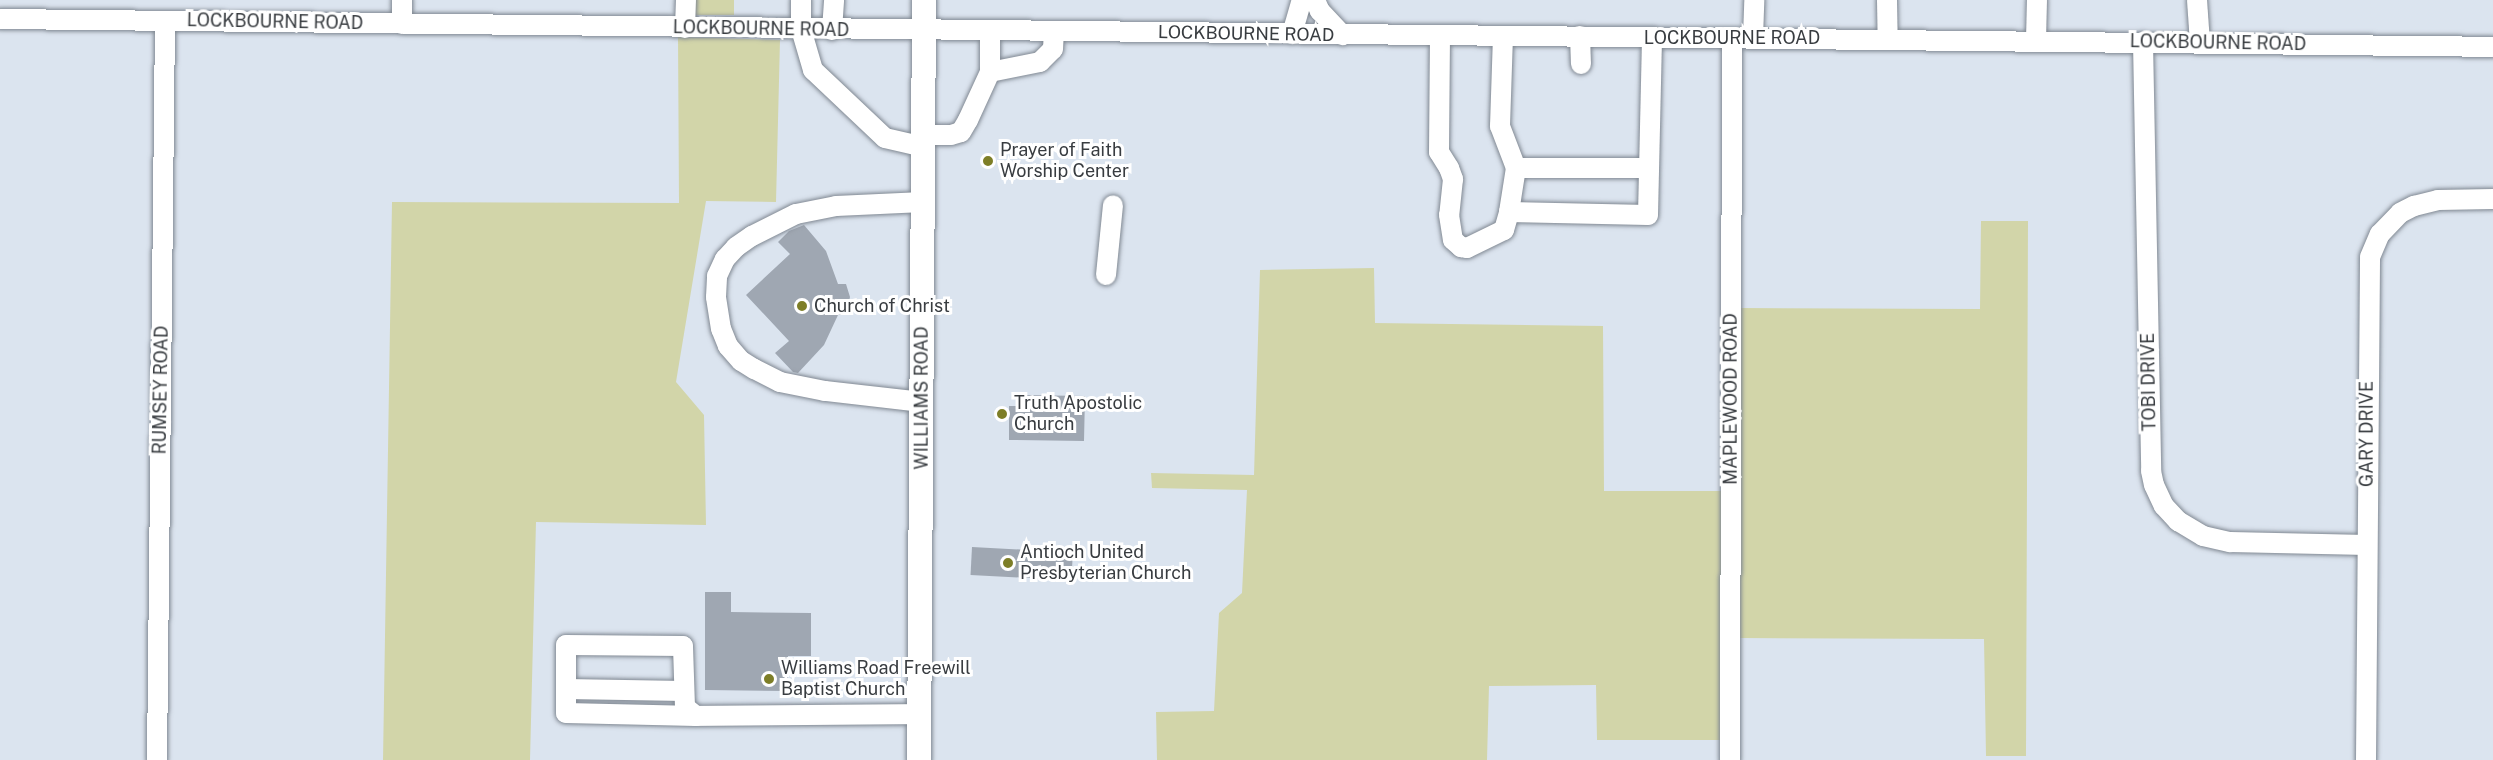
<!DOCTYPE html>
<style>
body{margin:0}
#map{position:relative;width:2493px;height:760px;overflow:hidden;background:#dbe4ef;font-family:"Public Sans",sans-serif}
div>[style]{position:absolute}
.green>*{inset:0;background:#d2d5a9;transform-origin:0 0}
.building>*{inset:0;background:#9fa7b2;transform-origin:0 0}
.roads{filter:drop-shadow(0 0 2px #808892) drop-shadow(0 0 2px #808892)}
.minor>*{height:20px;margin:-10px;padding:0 10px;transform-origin:10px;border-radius:10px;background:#fff}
.major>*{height:24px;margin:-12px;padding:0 12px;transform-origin:12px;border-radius:12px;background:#fff}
.dots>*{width:16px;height:16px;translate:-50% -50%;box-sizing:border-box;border:3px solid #fff;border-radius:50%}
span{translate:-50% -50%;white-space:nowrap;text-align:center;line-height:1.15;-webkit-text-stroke:6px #fff;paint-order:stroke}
.street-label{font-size:18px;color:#383c40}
.poi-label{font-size:18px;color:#383c40}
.left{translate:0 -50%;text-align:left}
</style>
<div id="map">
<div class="green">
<div style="left:694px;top:0;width:40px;height:15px"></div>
<div style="clip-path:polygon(678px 37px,780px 40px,776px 202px,706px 201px,676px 382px,704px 415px,706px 525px,536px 522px,530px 760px,383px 760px,392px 202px,679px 203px)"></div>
<div style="clip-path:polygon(1981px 221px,2028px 221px,2026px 756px,1986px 756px,1984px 639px,1739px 638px,1740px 308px,1980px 309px)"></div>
<div style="clip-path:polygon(1374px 268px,1375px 323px,1603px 326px,1604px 491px,1723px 491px,1722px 740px,1597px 740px,1596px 685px,1489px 686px,1487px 760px,1157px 760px,1156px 712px,1214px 711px,1219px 613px,1242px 593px,1247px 490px,1152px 488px,1151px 473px,1254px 475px,1260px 270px)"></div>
</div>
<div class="building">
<div style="clip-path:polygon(804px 225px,826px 251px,838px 284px,846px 284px,850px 297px,846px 315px,838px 315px,824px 345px,798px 373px,793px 372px,775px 353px,789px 341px,746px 295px,790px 254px,778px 242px,789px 231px)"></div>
<div style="clip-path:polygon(1018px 395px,1085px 396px,1084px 441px,1009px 440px,1009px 406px,1017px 406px)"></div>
<div style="left:972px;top:547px;width:101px;height:28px;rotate:3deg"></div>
<div style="clip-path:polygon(705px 592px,731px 592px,731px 612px,811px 613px,811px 656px,788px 656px,788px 691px,705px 690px)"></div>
</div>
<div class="roads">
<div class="minor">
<div style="left:801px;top:0;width:29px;rotate:90deg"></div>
<div style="left:801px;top:29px;width:43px;rotate:73.7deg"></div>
<div style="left:813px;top:70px;width:99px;rotate:43.4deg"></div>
<div style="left:885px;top:138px;width:39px;rotate:13deg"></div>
<div style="left:1315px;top:0;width:12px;rotate:66deg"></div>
<div style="left:1320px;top:11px;width:33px;rotate:47deg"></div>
<div style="left:1887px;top:0;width:39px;rotate:89deg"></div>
<div style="left:2197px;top:0;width:43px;rotate:86deg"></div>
<div style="left:0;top:19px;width:2493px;rotate:0.64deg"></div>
<div style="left:402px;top:24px;width:24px;rotate:-90deg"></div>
<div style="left:685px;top:28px;width:28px;rotate:-88deg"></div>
<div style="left:832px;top:30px;width:30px;rotate:-86deg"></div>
<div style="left:1292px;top:34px;width:35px;rotate:-74deg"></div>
<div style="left:1440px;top:36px;width:116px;rotate:90.5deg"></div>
<div style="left:1439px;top:152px;width:19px;rotate:58deg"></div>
<div style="left:1449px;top:168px;width:12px;rotate:70deg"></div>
<div style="left:1453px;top:179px;width:36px;rotate:96deg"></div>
<div style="left:1449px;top:215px;width:25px;rotate:81deg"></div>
<div style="left:1453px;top:240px;width:11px;rotate:41deg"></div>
<div style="left:1461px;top:247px;width:6px;rotate:9deg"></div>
<div style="left:1467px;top:248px;width:41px;rotate:-25.9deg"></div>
<div style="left:1504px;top:230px;width:19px;rotate:-74deg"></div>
<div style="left:1509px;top:212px;width:45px;rotate:-81deg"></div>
<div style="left:1516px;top:168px;width:45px;rotate:-110.9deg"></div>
<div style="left:1500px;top:126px;width:90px;rotate:-88.1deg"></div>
<div style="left:1580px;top:36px;width:28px;rotate:88deg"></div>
<div style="left:1753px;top:38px;width:38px;rotate:-88deg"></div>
<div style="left:2036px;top:40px;width:40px;rotate:-88.6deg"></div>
<div style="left:2143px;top:42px;width:429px;rotate:88.9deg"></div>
<div style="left:2151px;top:471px;width:14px;rotate:78deg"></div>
<div style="left:2154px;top:485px;width:23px;rotate:65deg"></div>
<div style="left:2164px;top:506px;width:21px;rotate:47deg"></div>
<div style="left:2178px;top:521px;width:29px;rotate:31deg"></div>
<div style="left:2203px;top:536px;width:28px;rotate:13deg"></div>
<div style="left:2230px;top:542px;width:137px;rotate:1.3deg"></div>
<div style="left:990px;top:72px;width:51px;rotate:-11.3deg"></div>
<div style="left:1040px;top:62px;width:18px;rotate:-45deg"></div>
<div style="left:1053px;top:49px;width:17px;rotate:-87deg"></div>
<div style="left:924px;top:135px;width:27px"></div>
<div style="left:951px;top:135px;width:10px;rotate:-17deg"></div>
<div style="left:961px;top:132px;width:14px;rotate:-60deg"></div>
<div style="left:968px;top:120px;width:53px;rotate:-65.4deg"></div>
<div style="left:990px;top:72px;width:41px;rotate:-90deg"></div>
<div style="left:1516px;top:168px;width:133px"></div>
<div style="left:1509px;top:212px;width:139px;rotate:1.2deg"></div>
<div style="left:1648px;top:215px;width:177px;rotate:-88.7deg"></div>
<div style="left:1106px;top:275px;width:70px;rotate:-84.3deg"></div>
<div style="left:922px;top:402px;width:98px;rotate:-173.5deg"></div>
<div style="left:825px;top:391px;width:46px;rotate:-168.7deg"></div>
<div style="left:780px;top:382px;width:29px;rotate:-153deg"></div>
<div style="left:754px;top:369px;width:15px;rotate:-148deg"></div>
<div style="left:741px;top:361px;width:20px;rotate:-131deg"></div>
<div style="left:728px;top:346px;width:18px;rotate:-112deg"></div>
<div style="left:721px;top:329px;width:32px;rotate:-99deg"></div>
<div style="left:716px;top:297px;width:21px;rotate:-87deg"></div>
<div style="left:717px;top:276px;width:19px;rotate:-65deg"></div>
<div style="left:725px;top:259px;width:16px;rotate:-47deg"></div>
<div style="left:736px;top:247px;width:19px;rotate:-35deg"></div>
<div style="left:752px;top:236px;width:49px;rotate:-26.6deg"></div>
<div style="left:796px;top:214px;width:41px;rotate:-11.3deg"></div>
<div style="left:836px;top:206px;width:87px;rotate:-2.6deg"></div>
<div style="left:566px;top:689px;width:118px;rotate:1deg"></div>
<div style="left:696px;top:716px;width:14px;rotate:-141deg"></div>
<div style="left:685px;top:707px;width:61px;rotate:-91.9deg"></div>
<div style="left:683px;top:646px;width:117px;rotate:-179.5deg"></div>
<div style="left:566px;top:645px;width:68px;rotate:90deg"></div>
<div style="left:566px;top:713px;width:130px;rotate:1.3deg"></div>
<div style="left:696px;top:716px;width:223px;rotate:-0.5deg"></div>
<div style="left:157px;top:760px;width:739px;rotate:-89.38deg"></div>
<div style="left:1730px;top:760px;width:722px;rotate:-89.84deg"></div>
<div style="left:2366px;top:760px;width:503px;rotate:-89.54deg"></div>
<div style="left:2370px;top:257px;width:25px;rotate:-67deg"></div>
<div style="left:2380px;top:234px;width:29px;rotate:-46deg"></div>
<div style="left:2400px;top:213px;width:16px;rotate:-27deg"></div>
<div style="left:2414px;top:206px;width:25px;rotate:-14deg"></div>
<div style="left:2438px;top:200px;width:55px;rotate:-1deg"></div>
</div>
<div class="major">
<div style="left:919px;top:760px;width:760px;rotate:-89.62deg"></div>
</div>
</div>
<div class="dots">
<div style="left:988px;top:161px;background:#7d7e27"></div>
<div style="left:802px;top:306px;background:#7d7e27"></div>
<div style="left:1002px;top:414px;background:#7d7e27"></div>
<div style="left:1008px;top:563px;background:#7d7e27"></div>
<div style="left:769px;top:679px;background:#7d7e27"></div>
</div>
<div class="street-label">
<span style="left:275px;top:22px;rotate:1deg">LOCKBOURNE ROAD</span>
<span style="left:761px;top:29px;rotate:1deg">LOCKBOURNE ROAD</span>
<span style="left:1246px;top:34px;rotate:1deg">LOCKBOURNE ROAD</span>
<span style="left:1732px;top:38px">LOCKBOURNE ROAD</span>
<span style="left:2218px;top:43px;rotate:1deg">LOCKBOURNE ROAD</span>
<span style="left:2149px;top:382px;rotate:-91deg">TOBI DRIVE</span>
<span style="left:161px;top:390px;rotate:-89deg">RUMSEY ROAD</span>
<span style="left:922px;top:398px;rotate:-90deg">WILLIAMS ROAD</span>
<span style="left:1731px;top:399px;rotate:-90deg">MAPLEWOOD ROAD</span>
<span style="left:2367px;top:434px;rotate:-90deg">GARY DRIVE</span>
</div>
<div class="poi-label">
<span class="left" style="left:1000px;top:161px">Prayer of Faith<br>Worship Center</span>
<span class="left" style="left:814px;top:306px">Church of Christ</span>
<span class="left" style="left:1014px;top:414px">Truth Apostolic<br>Church</span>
<span class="left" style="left:1020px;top:563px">Antioch United<br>Presbyterian Church</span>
<span class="left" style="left:781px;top:679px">Williams Road Freewill<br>Baptist Church</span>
</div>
</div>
